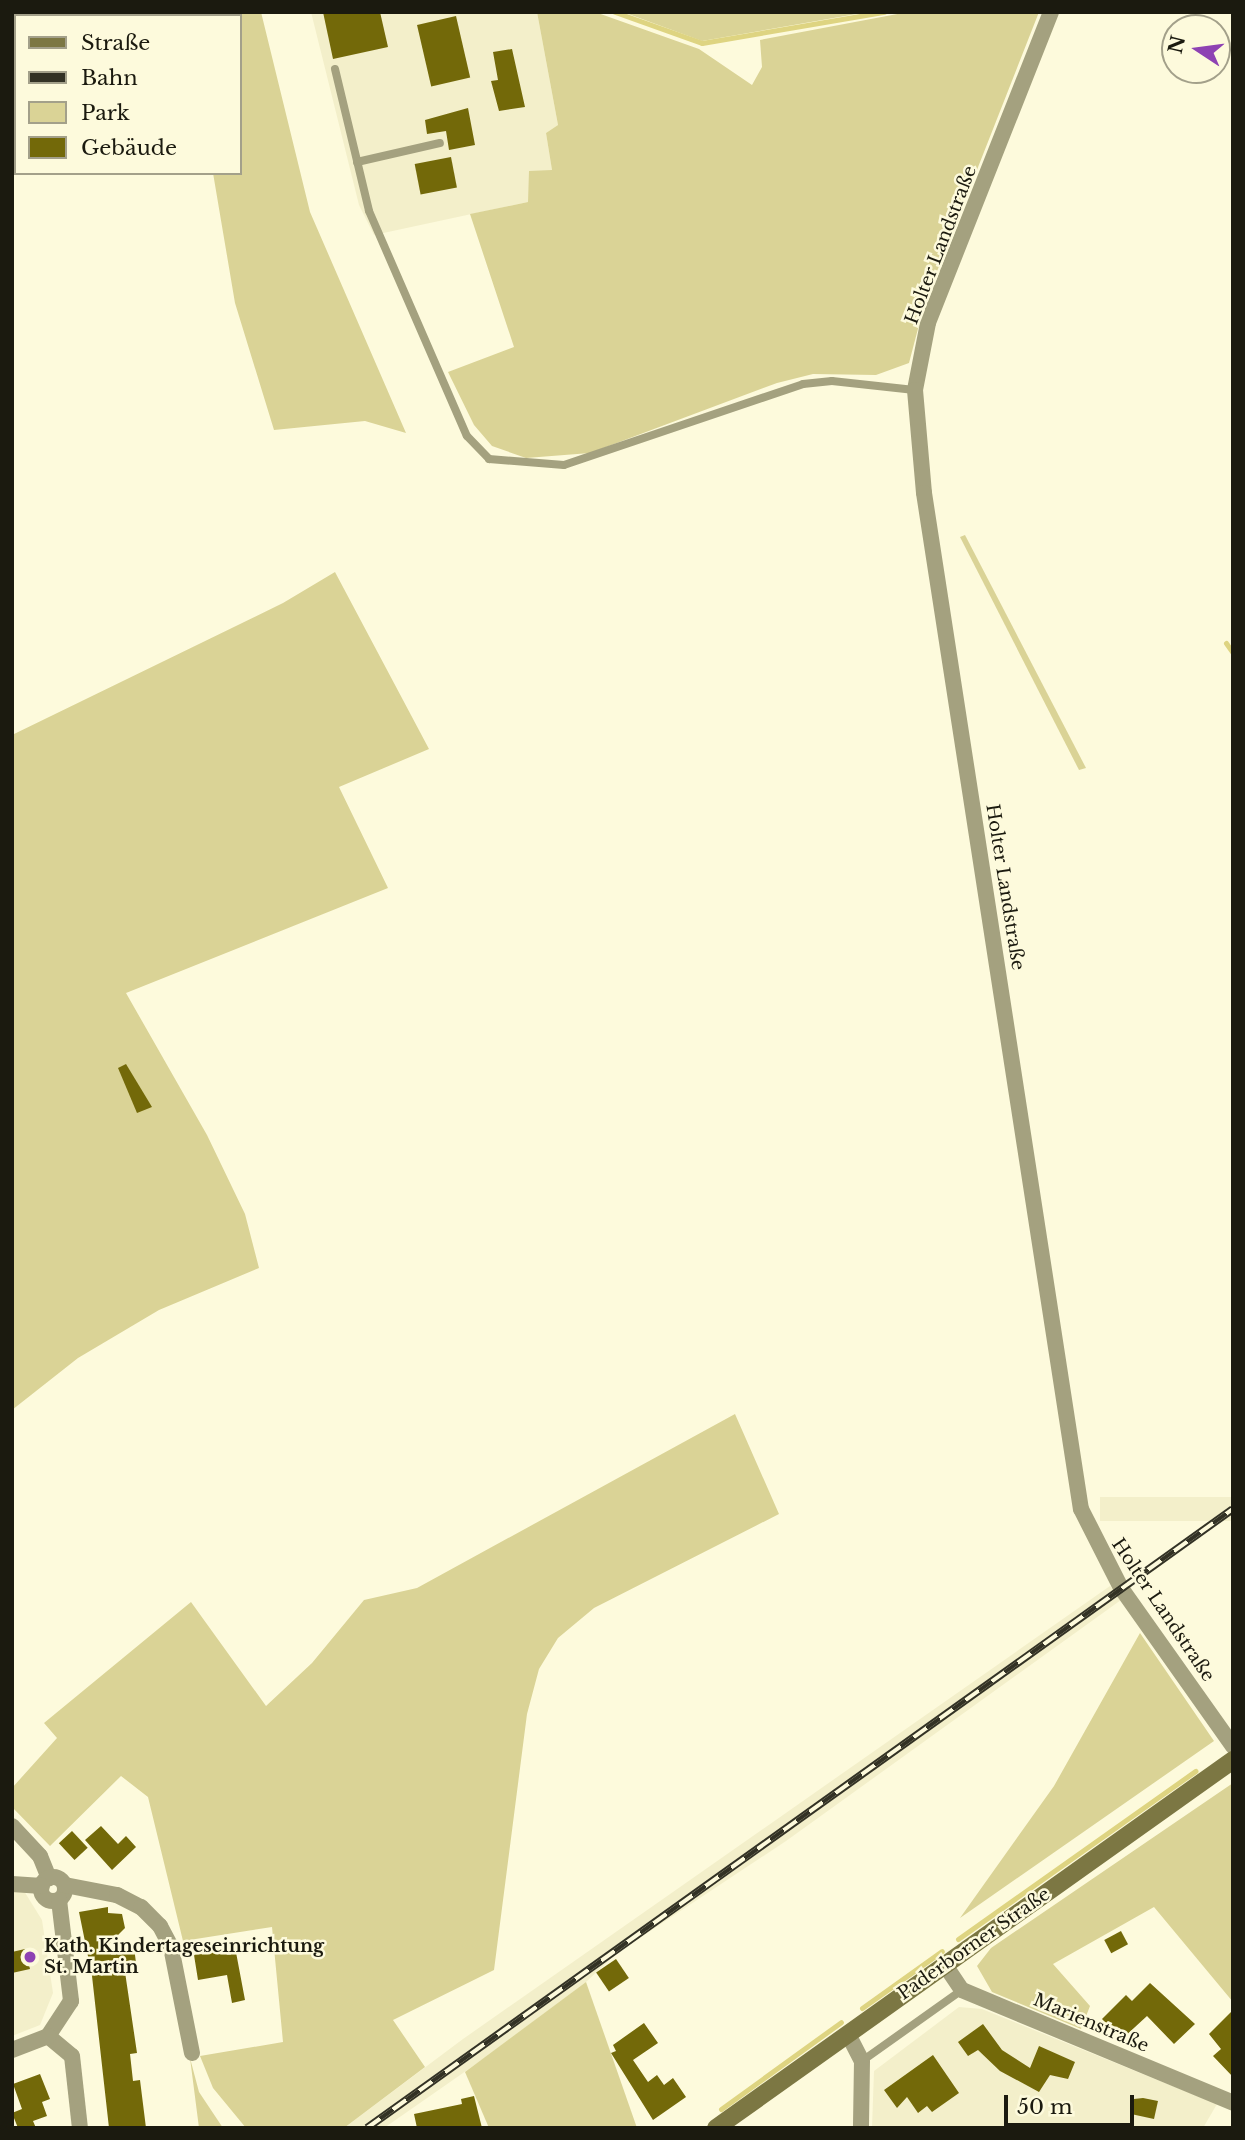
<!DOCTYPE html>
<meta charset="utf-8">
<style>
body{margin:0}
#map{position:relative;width:1245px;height:2140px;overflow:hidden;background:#fdfadc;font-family:"Libre Baskerville",serif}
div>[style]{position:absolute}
.built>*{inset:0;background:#f3efca;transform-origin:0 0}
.green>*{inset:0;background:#dad396}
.stream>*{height:5px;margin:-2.5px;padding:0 2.5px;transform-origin:2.5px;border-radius:2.5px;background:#ded481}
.building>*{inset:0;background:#736909;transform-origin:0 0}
.lane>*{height:8px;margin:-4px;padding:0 4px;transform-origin:4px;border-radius:4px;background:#a4a17f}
.street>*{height:16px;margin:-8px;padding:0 8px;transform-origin:8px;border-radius:8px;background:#a4a17f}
.street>.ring{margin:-8px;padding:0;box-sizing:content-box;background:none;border:16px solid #a4a17f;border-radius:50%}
.secondary>*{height:18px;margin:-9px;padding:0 9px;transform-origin:9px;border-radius:9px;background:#7c7743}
.rail>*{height:8px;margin-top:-4px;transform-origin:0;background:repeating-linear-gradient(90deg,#fdfadc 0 16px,#333225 0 32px);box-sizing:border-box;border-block:2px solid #333225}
.dots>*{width:19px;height:19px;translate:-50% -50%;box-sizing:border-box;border:4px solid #fdfadc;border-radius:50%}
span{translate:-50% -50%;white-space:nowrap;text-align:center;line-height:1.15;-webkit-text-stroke:5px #fdfadc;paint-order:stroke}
.street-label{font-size:18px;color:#1b1a0f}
.poi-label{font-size:18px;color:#1b1a0f;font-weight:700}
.left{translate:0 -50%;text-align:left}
.frame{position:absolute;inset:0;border:14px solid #1b1a0f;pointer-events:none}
.legend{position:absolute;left:14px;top:14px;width:228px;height:161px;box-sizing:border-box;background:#fdfadc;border:2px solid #a3a08a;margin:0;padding:9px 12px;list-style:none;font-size:21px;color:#1b1a0f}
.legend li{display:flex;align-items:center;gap:14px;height:35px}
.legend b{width:35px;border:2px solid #a3a08a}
.north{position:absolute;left:1161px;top:14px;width:70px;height:70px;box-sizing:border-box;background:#fdfadc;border:2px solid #a3a08a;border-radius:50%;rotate:283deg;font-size:19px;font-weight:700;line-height:28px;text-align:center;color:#1b1a0f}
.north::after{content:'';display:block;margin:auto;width:24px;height:32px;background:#8e42b3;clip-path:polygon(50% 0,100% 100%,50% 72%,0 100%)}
.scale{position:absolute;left:1004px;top:2095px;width:130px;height:32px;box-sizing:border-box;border:4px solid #1b1a0f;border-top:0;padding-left:9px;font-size:21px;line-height:24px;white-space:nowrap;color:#1b1a0f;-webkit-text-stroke:5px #fdfadc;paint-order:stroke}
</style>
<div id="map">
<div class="built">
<div style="clip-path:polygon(311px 12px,537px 12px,558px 125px,546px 133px,552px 170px,528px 202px,374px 235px,359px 205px)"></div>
<div style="left:1233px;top:1497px;width:24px;height:133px;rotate:90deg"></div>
<div style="clip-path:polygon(1110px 1586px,1121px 1600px,786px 1841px,617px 1953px,586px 1982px,486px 2057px,384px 2128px,344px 2128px,463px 2039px)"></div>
<div style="clip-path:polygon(24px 1891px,42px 1920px,53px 1993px,40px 2025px,12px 2036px,12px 1892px)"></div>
<div style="clip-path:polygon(959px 2007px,982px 2009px,1217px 2104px,1203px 2128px,872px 2128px,874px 2071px)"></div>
</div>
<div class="green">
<div style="clip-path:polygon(185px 12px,261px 12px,310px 212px,406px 433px,365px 421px,274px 430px,235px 303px,213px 173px,240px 173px,240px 16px)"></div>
<div style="clip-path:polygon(537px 12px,595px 12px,699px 49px,752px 85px,762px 67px,760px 40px,908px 12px,1039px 12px,925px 302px,909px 363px,876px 375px,813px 374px,777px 383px,590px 453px,526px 458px,492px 446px,474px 425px,448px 372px,514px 347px,470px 214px,528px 202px,529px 171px,552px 170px,546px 133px,558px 125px)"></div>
<div style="clip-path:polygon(623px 12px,868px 12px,702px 41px)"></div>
<div style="clip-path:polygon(965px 535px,1086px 768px,1079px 770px,960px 537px)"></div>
<div style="clip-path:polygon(335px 572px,429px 749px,339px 787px,388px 888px,126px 993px,207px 1135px,245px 1214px,259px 1268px,159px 1310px,78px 1358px,12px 1410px,12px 735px,283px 603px)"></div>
<div style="clip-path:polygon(735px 1414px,779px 1514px,594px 1608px,558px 1638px,539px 1669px,527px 1714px,494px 1970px,393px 2020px,425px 2067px,344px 2128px,246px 2128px,213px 2088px,200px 2056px,283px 2042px,272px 1927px,183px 1941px,148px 1797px,121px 1776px,50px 1846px,12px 1807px,12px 1788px,57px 1738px,44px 1723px,191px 1602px,266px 1706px,312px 1663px,364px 1600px,417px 1588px)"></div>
<div style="clip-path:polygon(1140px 1633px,1214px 1741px,960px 1918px,1054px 1786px)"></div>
<div style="clip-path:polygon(1233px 1783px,1233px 2002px,1154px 1907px,1053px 1964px,1090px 2006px,1081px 2029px,992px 1992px,977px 1966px,991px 1948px)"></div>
<div style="clip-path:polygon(586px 1982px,637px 2128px,489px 2128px,465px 2072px)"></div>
<div style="clip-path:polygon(190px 2058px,199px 2092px,223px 2128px,199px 2128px)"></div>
</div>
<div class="stream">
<div style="left:615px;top:12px;width:92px;rotate:19.6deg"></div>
<div style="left:702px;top:43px;width:185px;rotate:-9.7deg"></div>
<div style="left:1226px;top:643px;width:12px;rotate:55deg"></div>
<div style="left:958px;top:1939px;width:291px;rotate:-35.3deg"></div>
<div style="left:862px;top:2008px;width:98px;rotate:-35.5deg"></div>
<div style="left:721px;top:2109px;width:148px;rotate:-35.9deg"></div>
</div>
<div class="building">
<div style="clip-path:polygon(323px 12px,380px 12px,388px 47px,333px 59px)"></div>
<div style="left:456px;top:16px;width:63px;height:40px;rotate:77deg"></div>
<div style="clip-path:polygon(512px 49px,525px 107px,499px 111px,491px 81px,498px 80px,493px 52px)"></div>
<div style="clip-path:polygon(468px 108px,475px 145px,449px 150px,446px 131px,427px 134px,425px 120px)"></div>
<div style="left:451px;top:157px;width:31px;height:37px;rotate:79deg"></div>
<div style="clip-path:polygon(126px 1064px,152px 1107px,137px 1113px,118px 1068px)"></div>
<div style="clip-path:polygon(101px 1826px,118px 1844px,126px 1836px,136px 1847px,112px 1870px,85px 1840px)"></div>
<div style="left:72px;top:1831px;width:23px;height:18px;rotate:47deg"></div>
<div style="clip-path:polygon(108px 1907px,108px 1913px,122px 1914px,125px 1928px,101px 1952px,134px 1947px,137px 1971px,125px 1972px,137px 2053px,130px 2054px,133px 2081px,140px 2080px,146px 2128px,109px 2128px,92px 1976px,79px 1912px)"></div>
<div style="left:1121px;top:1931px;width:15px;height:19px;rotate:62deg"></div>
<div style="clip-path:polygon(235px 1947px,245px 2000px,232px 2003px,227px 1975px,198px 1980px,194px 1955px)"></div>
<div style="clip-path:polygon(25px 1949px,30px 1969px,12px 1973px,12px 1952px)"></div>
<div style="left:616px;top:1959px;width:23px;height:24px;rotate:56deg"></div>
<div style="clip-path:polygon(1150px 1983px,1195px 2024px,1174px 2044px,1147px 2016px,1122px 2039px,1102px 2019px,1126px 1995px,1132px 2001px)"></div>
<div style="clip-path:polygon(1233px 2010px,1233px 2077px,1213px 2056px,1221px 2049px,1209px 2034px)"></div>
<div style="clip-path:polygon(644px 2023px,658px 2043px,633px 2060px,648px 2082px,657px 2075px,664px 2085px,673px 2078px,686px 2097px,653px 2120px,611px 2053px,616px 2051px,613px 2045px)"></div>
<div style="clip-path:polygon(983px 2024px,1002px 2050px,1030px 2068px,1039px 2046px,1075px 2062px,1068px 2079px,1050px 2075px,1039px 2092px,1000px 2071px,978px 2050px,968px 2056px,958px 2042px)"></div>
<div style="clip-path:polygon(933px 2055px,959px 2093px,932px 2112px,927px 2106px,918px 2113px,907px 2097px,897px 2108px,884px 2090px)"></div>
<div style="clip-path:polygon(40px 2074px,50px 2099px,42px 2102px,47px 2116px,33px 2121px,36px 2128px,18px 2128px,12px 2113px,22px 2109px,13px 2084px)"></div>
<div style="clip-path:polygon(474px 2096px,482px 2128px,417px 2128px,414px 2114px,462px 2104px,461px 2099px)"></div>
<div style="clip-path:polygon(1143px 2098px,1158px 2101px,1154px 2119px,1131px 2114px,1134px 2099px)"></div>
</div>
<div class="lane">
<div style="left:335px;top:69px;width:146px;rotate:76.5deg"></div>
<div style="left:369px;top:211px;width:245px;rotate:66.5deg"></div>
<div style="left:467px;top:436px;width:32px;rotate:46deg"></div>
<div style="left:489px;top:459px;width:75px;rotate:4.6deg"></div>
<div style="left:564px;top:465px;width:252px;rotate:-18.7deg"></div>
<div style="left:803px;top:384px;width:29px;rotate:-6deg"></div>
<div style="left:832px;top:381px;width:83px;rotate:6.2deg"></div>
<div style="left:357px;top:162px;width:85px;rotate:-12.9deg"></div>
<div style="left:862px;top:2061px;width:123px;rotate:-35.4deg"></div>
</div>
<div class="street">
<div style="left:1051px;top:12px;width:334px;rotate:111.6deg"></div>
<div style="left:928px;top:323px;width:68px;rotate:101deg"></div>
<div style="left:915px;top:390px;width:103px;rotate:85deg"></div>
<div style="left:924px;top:493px;width:1028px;rotate:81.22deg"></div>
<div style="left:1081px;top:1509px;width:89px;rotate:63.1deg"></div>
<div style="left:1121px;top:1588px;width:194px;rotate:54.7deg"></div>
<div style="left:12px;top:1826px;width:41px;rotate:47deg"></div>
<div style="left:40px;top:1856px;width:24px;rotate:68deg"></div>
<div class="ring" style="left:41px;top:1877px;width:8px;height:8px"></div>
<div style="left:12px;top:1884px;width:30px;rotate:4deg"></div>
<div style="left:65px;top:1885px;width:53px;rotate:10.9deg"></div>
<div style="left:117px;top:1895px;width:27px;rotate:27deg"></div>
<div style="left:141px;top:1907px;width:27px;rotate:45deg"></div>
<div style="left:160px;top:1926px;width:24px;rotate:62deg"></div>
<div style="left:171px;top:1947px;width:108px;rotate:78.8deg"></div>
<div style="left:59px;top:1900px;width:102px;rotate:83.2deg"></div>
<div style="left:71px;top:2001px;width:42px;rotate:123.3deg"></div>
<div style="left:48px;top:2036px;width:31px;rotate:40deg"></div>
<div style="left:72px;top:2056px;width:72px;rotate:83.7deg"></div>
<div style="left:945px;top:1965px;width:30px;rotate:56deg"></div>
<div style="left:962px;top:1990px;width:294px;rotate:22.6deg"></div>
<div style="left:848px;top:2034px;width:30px;rotate:63deg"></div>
<div style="left:862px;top:2061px;width:67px;rotate:90.9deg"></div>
<div style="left:12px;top:2050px;width:39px;rotate:-21deg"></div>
</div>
<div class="secondary">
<div style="left:716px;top:2128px;width:635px;rotate:-35.44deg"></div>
</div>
<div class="rail">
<div style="left:367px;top:2128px;width:1064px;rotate:-35.56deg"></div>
</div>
<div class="dots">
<div style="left:30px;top:1957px;background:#8e42b3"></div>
</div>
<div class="street-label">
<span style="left:941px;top:245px;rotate:-69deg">Holter Landstraße</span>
<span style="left:1005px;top:887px;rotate:81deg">Holter Landstraße</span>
<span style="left:1163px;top:1610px;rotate:56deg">Holter Landstraße</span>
<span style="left:974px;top:1944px;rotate:-35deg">Paderborner Straße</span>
<span style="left:1091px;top:2023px;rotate:23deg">Marienstraße</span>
</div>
<div class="poi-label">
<span class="left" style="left:44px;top:1957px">Kath. Kindertageseinrichtung<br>St. Martin</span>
</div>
<div class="frame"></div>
<ul class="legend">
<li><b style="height:9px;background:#7c7743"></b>Straße</li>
<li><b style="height:9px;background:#333225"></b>Bahn</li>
<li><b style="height:19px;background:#dad396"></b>Park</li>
<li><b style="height:19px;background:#736909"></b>Gebäude</li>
</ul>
<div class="north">N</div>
<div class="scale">50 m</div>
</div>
